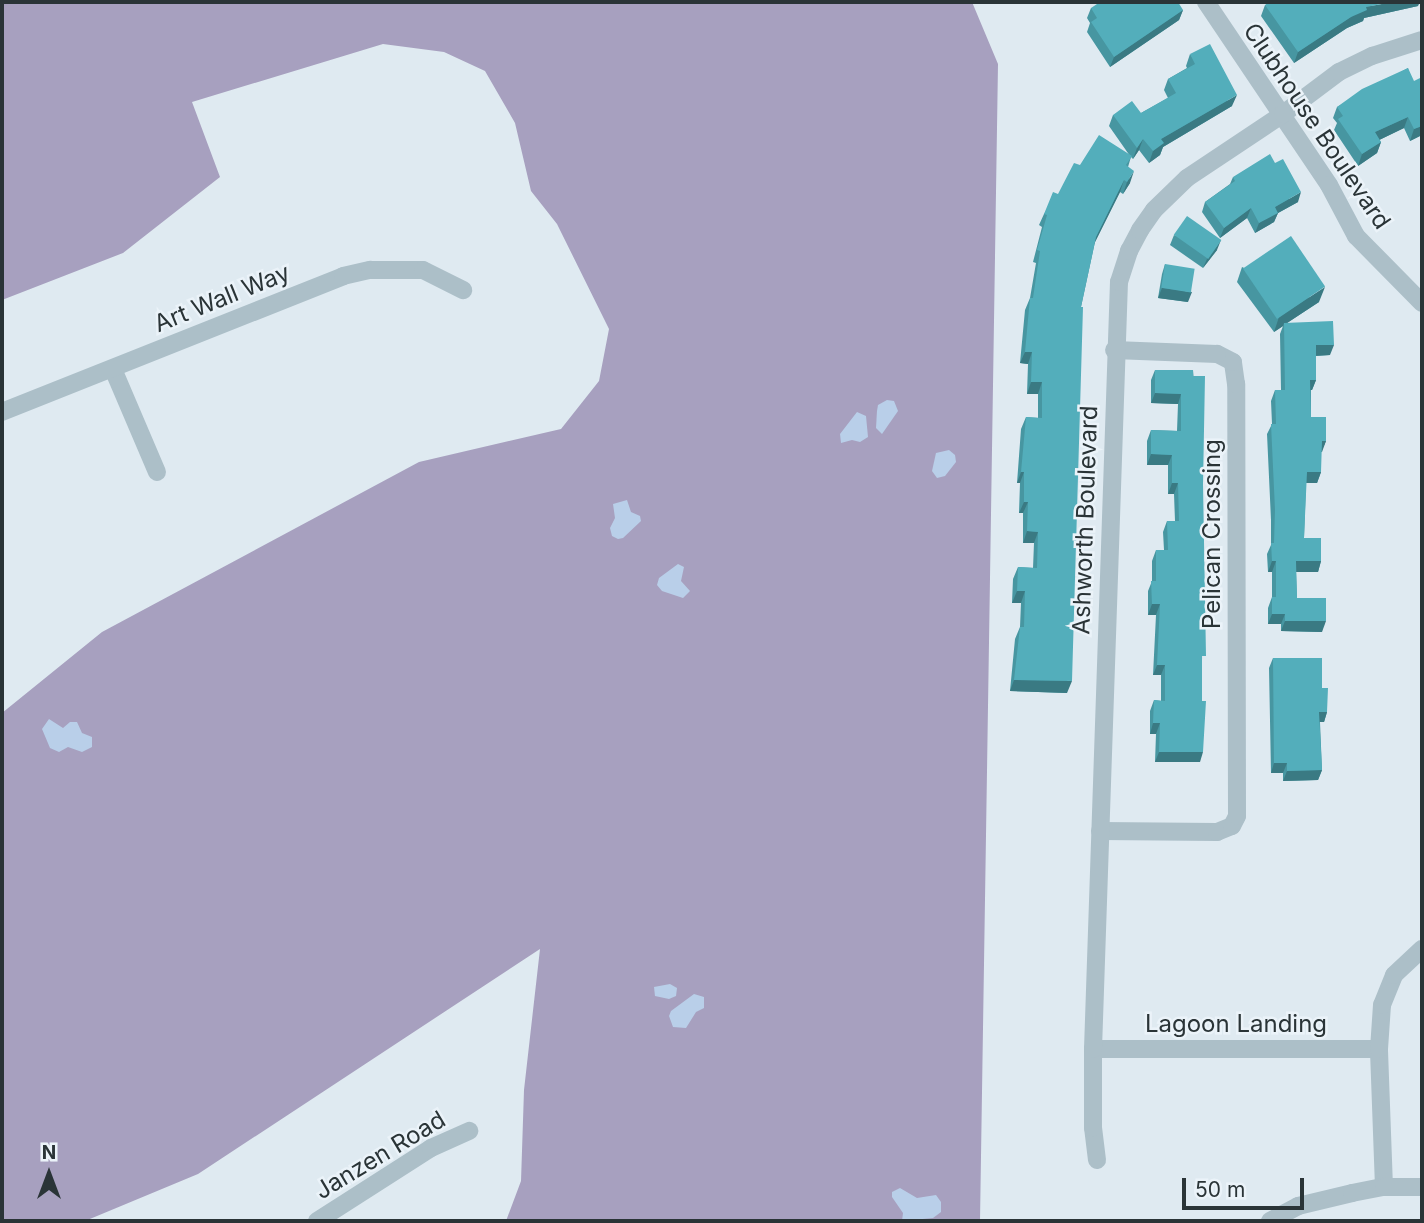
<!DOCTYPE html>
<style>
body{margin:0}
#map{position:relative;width:1424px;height:1223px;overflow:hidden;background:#dfeaf1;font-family:Inter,sans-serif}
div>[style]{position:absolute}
.green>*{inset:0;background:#a7a0bf}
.sand>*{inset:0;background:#b9cfe9}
.minor>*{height:18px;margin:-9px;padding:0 9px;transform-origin:9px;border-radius:9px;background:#acbfc8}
.wall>*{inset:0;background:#4796a1}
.shaded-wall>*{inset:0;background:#3a7a83}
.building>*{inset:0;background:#53aebb;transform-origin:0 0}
span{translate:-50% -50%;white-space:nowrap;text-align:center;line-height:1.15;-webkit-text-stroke:5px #ebf3f9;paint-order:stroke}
.street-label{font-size:24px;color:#2a3437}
.frame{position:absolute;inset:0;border:4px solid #2a3437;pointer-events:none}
.north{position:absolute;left:14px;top:1139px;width:70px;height:70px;-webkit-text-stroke:5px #ebf3f9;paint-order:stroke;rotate:0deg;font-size:19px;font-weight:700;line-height:28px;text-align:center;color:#2a3437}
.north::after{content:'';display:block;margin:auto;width:24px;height:32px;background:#2a3437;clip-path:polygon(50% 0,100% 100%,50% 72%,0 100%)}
.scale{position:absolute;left:1182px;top:1178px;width:122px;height:32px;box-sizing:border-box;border:4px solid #2a3437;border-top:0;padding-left:9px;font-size:21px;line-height:24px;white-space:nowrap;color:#2a3437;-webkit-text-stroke:5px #ebf3f9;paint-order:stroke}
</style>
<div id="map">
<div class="green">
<div style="clip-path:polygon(2px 2px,972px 2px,998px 64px,980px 1221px,506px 1221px,521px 1181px,524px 1090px,540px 949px,198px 1174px,85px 1221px,2px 1221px,2px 713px,102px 632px,419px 462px,561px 429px,599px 381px,609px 329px,557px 224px,531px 191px,515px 123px,485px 71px,444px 52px,383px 44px,192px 102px,220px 177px,123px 253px,2px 300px)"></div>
</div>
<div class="sand">
<div style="clip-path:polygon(887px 400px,894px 401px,898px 411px,882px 434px,876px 428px,877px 411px,878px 405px)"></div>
<div style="clip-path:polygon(857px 412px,866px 416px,868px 437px,860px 442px,852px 440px,841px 443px,840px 434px)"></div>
<div style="clip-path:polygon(949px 450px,955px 455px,956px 462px,945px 476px,937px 478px,932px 471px,936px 453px)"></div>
<div style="clip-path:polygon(627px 500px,631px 512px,640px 516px,641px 521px,623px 538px,618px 539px,612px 536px,610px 528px,615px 518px,613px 504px)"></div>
<div style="clip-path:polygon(678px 564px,684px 567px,681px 581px,690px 591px,683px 598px,662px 591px,657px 585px,659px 578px)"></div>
<div style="clip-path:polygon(49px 719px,63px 728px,70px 722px,77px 722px,82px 733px,92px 737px,92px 747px,82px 752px,68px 747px,59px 752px,50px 748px,42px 729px)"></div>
<div style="clip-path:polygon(670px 984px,677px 988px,676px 996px,669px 999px,655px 996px,654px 987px)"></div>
<div style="clip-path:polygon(694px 994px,704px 997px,704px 1008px,696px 1012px,686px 1028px,673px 1027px,669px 1016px,671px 1011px)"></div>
<div style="clip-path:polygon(900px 1188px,917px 1198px,936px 1195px,941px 1202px,941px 1212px,933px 1218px,902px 1221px,903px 1213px,892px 1197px,892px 1192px)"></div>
</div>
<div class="minor">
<div style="left:1206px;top:2px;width:220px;rotate:56.1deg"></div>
<div style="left:1329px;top:185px;width:58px;rotate:62.1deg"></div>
<div style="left:1356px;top:236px;width:94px;rotate:45.4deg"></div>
<div style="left:113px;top:369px;width:112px;rotate:66.9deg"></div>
<div style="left:2px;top:412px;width:367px;rotate:-21.7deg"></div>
<div style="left:343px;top:276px;width:28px;rotate:-13deg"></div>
<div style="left:370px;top:270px;width:53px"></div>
<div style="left:423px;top:270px;width:45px;rotate:26.6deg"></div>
<div style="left:1100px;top:831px;width:117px;rotate:0.5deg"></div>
<div style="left:1217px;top:832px;width:16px;rotate:-22deg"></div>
<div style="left:1232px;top:826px;width:11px;rotate:-63deg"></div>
<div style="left:1237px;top:816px;width:432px;rotate:-90.1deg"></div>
<div style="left:1236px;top:384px;width:22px;rotate:-98deg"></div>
<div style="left:1233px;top:362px;width:18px;rotate:-153deg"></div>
<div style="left:1217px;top:354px;width:103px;rotate:-177.8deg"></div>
<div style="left:1093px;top:1049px;width:286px"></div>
<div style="left:1097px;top:1160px;width:32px;rotate:-97deg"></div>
<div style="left:1093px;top:1128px;width:79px;rotate:-90deg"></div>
<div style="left:1093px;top:1049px;width:767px;rotate:-88.06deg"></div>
<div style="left:1119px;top:282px;width:33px;rotate:-72deg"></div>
<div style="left:1129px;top:251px;width:24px;rotate:-62deg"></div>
<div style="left:1140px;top:230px;width:24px;rotate:-55deg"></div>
<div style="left:1154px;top:210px;width:46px;rotate:-44.1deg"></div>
<div style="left:1187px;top:178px;width:115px;rotate:-33.7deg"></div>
<div style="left:1283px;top:114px;width:70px;rotate:-36.9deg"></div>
<div style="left:1339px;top:72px;width:37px;rotate:-26deg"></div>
<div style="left:1372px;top:56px;width:52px;rotate:-17.7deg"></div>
<div style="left:1384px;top:1187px;width:138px;rotate:-92.1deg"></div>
<div style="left:1379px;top:1049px;width:44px;rotate:-86.1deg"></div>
<div style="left:1382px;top:1005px;width:32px;rotate:-68deg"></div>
<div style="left:1394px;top:975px;width:38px;rotate:-43deg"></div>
<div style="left:317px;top:1221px;width:135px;rotate:-32.6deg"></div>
<div style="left:431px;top:1148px;width:42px;rotate:-24.1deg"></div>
<div style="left:1270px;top:1221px;width:32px;rotate:-28deg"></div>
<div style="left:1298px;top:1206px;width:56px;rotate:-13.5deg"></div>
<div style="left:1352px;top:1193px;width:33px;rotate:-11deg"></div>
<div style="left:1384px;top:1187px;width:38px"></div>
</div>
<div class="wall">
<div style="clip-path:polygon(1265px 5px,1418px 6px,1364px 18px,1363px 21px,1347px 28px,1294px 63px,1261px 16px)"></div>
<div style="clip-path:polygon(1091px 8px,1183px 10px,1179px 20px,1110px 67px,1087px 32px,1090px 23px,1087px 18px)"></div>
<div style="clip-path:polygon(1190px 54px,1232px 106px,1163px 147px,1160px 155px,1149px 163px,1139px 150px,1133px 159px,1131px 157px,1128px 167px,1130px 183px,1123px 194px,1120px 192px,1095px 242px,1081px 307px,1067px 693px,1010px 691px,1015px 639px,1020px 627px,1021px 603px,1012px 603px,1013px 579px,1018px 567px,1033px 568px,1034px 543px,1023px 543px,1023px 513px,1019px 513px,1020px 483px,1017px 483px,1021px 429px,1026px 417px,1038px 418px,1038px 394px,1027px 394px,1028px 364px,1020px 363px,1025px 310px,1030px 298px,1036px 263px,1033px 262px,1042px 227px,1039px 225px,1044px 214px,1080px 165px,1130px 156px,1109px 126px,1113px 115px,1141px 113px,1168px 98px,1164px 90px,1168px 79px,1187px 68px,1186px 66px)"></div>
<div style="clip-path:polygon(1408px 68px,1422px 135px,1410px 141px,1404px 128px,1379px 140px,1381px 142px,1377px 153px,1358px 166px,1334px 130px,1337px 123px,1333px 118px,1337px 107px)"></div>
<div style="clip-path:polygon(1233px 177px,1298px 202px,1278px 213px,1274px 222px,1255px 233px,1247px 218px,1220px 238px,1202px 212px,1205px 202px,1230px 184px)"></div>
<div style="clip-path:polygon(1174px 235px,1217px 250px,1203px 268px,1170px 245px)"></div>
<div style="clip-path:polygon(1165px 264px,1188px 302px,1158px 298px,1162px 274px)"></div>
<div style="clip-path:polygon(1242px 267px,1319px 302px,1287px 323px,1330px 355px,1316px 356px,1316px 380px,1312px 390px,1311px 390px,1311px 417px,1326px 441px,1321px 452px,1321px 472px,1317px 483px,1306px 483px,1304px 538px,1321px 561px,1318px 572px,1296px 572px,1297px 598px,1322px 632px,1281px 631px,1281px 624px,1268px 624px,1268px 608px,1272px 597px,1272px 572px,1268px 572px,1267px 554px,1271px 545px,1271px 520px,1267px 434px,1272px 424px,1271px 401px,1275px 390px,1281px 390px,1280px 334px,1283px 326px,1274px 332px,1237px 282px)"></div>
<div style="clip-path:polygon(1155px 370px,1193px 370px,1203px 484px,1202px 667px,1200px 762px,1155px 762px,1156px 734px,1150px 734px,1150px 711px,1154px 700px,1161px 701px,1161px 675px,1153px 675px,1156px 615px,1148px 615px,1148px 591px,1152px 581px,1152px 561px,1156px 550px,1164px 550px,1163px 532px,1167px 521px,1175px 521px,1174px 494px,1168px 494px,1168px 465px,1147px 465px,1147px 441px,1151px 430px,1177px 431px,1178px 404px,1151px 403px,1151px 380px)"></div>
<div style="clip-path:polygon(1273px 658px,1322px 688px,1327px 712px,1324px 722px,1320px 722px,1322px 770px,1318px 780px,1283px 781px,1283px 773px,1271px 773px,1269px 668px)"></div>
</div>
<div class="shaded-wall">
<div style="clip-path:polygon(1392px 2px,1420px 2px,1418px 6px,1364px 18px,1363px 21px,1347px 28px,1294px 63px,1298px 52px,1366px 7px)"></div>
<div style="clip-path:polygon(1183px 10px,1179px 20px,1110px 67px,1114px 57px)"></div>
<div style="clip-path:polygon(1237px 95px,1232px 106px,1163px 147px,1160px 155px,1149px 163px,1153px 151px,1161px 139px)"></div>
<div style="clip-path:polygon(1408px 117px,1404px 128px,1371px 144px,1375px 132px)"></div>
<div style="clip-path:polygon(1422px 126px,1422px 135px,1410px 141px,1414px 129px)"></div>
<div style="clip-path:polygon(1143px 139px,1139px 150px,1133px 159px,1137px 148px)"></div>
<div style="clip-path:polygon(1381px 142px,1377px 153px,1358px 166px,1362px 154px)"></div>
<div style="clip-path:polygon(1134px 171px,1130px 183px,1123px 194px,1127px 182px)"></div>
<div style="clip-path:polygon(1124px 180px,1120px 192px,1092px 248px,1096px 237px)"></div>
<div style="clip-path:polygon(1301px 192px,1298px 202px,1278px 213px,1274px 222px,1255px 233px,1259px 223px,1275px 207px)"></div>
<div style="clip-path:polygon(1251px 208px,1247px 218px,1220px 238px,1224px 228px)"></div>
<div style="clip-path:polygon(1221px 240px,1217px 250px,1203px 268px,1207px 259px)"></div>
<div style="clip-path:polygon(1325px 287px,1319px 302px,1284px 325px,1284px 323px,1283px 326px,1274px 332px,1279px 317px)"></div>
<div style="clip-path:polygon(1162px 288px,1192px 292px,1188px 302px,1158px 298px)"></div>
<div style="clip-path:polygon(1316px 345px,1334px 345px,1330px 355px,1312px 356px)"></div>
<div style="clip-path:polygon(1025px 352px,1032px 352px,1028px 364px,1020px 363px)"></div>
<div style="clip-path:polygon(1310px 380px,1316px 380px,1312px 390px,1306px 390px)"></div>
<div style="clip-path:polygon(1031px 382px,1042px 382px,1038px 394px,1027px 394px)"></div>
<div style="clip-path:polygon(1155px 393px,1181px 394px,1178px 404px,1151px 403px)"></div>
<div style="clip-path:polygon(1322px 441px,1326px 441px,1322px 452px,1318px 452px)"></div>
<div style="clip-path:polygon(1151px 454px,1172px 455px,1168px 465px,1147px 465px)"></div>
<div style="clip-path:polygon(1021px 472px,1024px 472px,1020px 483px,1017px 483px)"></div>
<div style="clip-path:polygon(1307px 472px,1321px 472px,1317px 483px,1303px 483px)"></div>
<div style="clip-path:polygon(1172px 483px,1178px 483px,1174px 494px,1168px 494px)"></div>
<div style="clip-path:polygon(1024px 502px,1028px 502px,1023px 513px,1019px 513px)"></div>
<div style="clip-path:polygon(1027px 531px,1038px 532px,1034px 543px,1023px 543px)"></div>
<div style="clip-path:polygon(1272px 561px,1276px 561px,1272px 572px,1268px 572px)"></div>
<div style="clip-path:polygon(1296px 561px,1321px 561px,1318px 572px,1292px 572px)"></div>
<div style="clip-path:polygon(1017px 591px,1025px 591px,1021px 603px,1012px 603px)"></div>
<div style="clip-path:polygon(1152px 604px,1160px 604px,1156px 615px,1148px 615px)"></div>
<div style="clip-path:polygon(1272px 614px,1285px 614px,1281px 624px,1268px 624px)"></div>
<div style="clip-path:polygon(1285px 621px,1326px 621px,1322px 632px,1281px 631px)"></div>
<div style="clip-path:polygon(1157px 665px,1165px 665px,1161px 675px,1153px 675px)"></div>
<div style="clip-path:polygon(1014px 680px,1072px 681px,1067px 693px,1010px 691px)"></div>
<div style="clip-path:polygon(1319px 712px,1327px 712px,1324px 722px,1316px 722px)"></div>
<div style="clip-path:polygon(1153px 723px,1160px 723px,1156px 734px,1150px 734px)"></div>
<div style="clip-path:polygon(1159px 752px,1203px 752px,1200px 762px,1155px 762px)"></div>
<div style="clip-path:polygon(1274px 763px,1287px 763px,1283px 773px,1271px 773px)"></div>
<div style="clip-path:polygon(1322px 770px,1318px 780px,1283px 781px,1287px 771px)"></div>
</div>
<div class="building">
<div style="clip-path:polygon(1100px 2px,1178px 2px,1183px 10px,1114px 57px,1091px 22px,1097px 18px,1091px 8px)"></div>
<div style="clip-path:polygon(1269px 2px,1392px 2px,1366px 7px,1367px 10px,1351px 17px,1298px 52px,1265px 5px)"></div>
<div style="clip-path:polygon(1210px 44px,1237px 95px,1161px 139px,1164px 143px,1153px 151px,1143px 139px,1137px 148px,1113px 115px,1132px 101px,1141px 113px,1176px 93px,1168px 79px,1195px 64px,1190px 54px)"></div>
<div style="clip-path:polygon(1408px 68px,1414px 81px,1422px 77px,1422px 126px,1414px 129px,1408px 117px,1375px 132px,1381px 142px,1362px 154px,1338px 119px,1343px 116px,1337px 107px,1362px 89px)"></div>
<div style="clip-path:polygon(1099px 135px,1132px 156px,1126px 165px,1134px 171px,1127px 182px,1124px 180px,1096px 237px,1081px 307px,1083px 307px,1072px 681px,1014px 680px,1020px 627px,1024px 627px,1025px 591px,1017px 591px,1018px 567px,1037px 568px,1038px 532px,1027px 531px,1028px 502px,1024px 502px,1024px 472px,1021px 472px,1026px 417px,1042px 418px,1042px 382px,1031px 382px,1032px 352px,1025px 352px,1030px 298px,1033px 298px,1040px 251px,1037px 250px,1047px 215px,1044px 214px,1053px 192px,1058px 194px,1074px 163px,1080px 165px)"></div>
<div style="clip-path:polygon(1270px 154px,1275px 163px,1283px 159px,1301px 192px,1275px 207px,1278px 213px,1259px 223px,1251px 208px,1224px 228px,1205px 202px,1235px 181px,1233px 177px)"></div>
<div style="left:1187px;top:216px;width:42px;height:23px;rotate:35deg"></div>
<div style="left:1291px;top:236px;width:61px;height:58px;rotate:56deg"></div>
<div style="left:1165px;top:264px;width:30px;height:24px;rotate:9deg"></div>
<div style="clip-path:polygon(1333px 321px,1334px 345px,1316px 345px,1316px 380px,1310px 380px,1311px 417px,1326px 417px,1326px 441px,1322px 441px,1321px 472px,1307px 472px,1304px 538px,1321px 538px,1321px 561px,1296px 561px,1297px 598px,1326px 598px,1326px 621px,1285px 621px,1285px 614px,1272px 614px,1272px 597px,1276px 597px,1276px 561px,1272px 561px,1271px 543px,1274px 543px,1275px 510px,1271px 424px,1276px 424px,1275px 390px,1285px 390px,1284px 323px)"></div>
<div style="clip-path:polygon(1155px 370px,1193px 370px,1193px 376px,1205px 376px,1203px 484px,1206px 656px,1202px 656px,1202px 701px,1206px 701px,1203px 752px,1159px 752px,1160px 723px,1153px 723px,1154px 700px,1165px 701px,1165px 665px,1157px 665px,1160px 604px,1152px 604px,1151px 581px,1156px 581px,1156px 550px,1168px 550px,1167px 521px,1179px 521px,1178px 483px,1172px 483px,1172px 455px,1151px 454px,1151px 430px,1181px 431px,1181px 394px,1155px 393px)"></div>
<div style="clip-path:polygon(1273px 658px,1322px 658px,1322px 688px,1328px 688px,1327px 712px,1319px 712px,1322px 770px,1287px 771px,1287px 763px,1274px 763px)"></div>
</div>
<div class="street-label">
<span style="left:1317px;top:126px;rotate:56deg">Clubhouse Boulevard</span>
<span style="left:222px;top:298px;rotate:-22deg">Art Wall Way</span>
<span style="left:1085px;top:520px;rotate:-88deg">Ashworth Boulevard</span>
<span style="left:1212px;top:534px;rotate:-90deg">Pelican Crossing</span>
<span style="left:1236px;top:1024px">Lagoon Landing</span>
<span style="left:380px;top:1155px;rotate:-31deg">Janzen Road</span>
</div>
<div class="frame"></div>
<div class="north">N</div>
<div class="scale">50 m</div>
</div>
